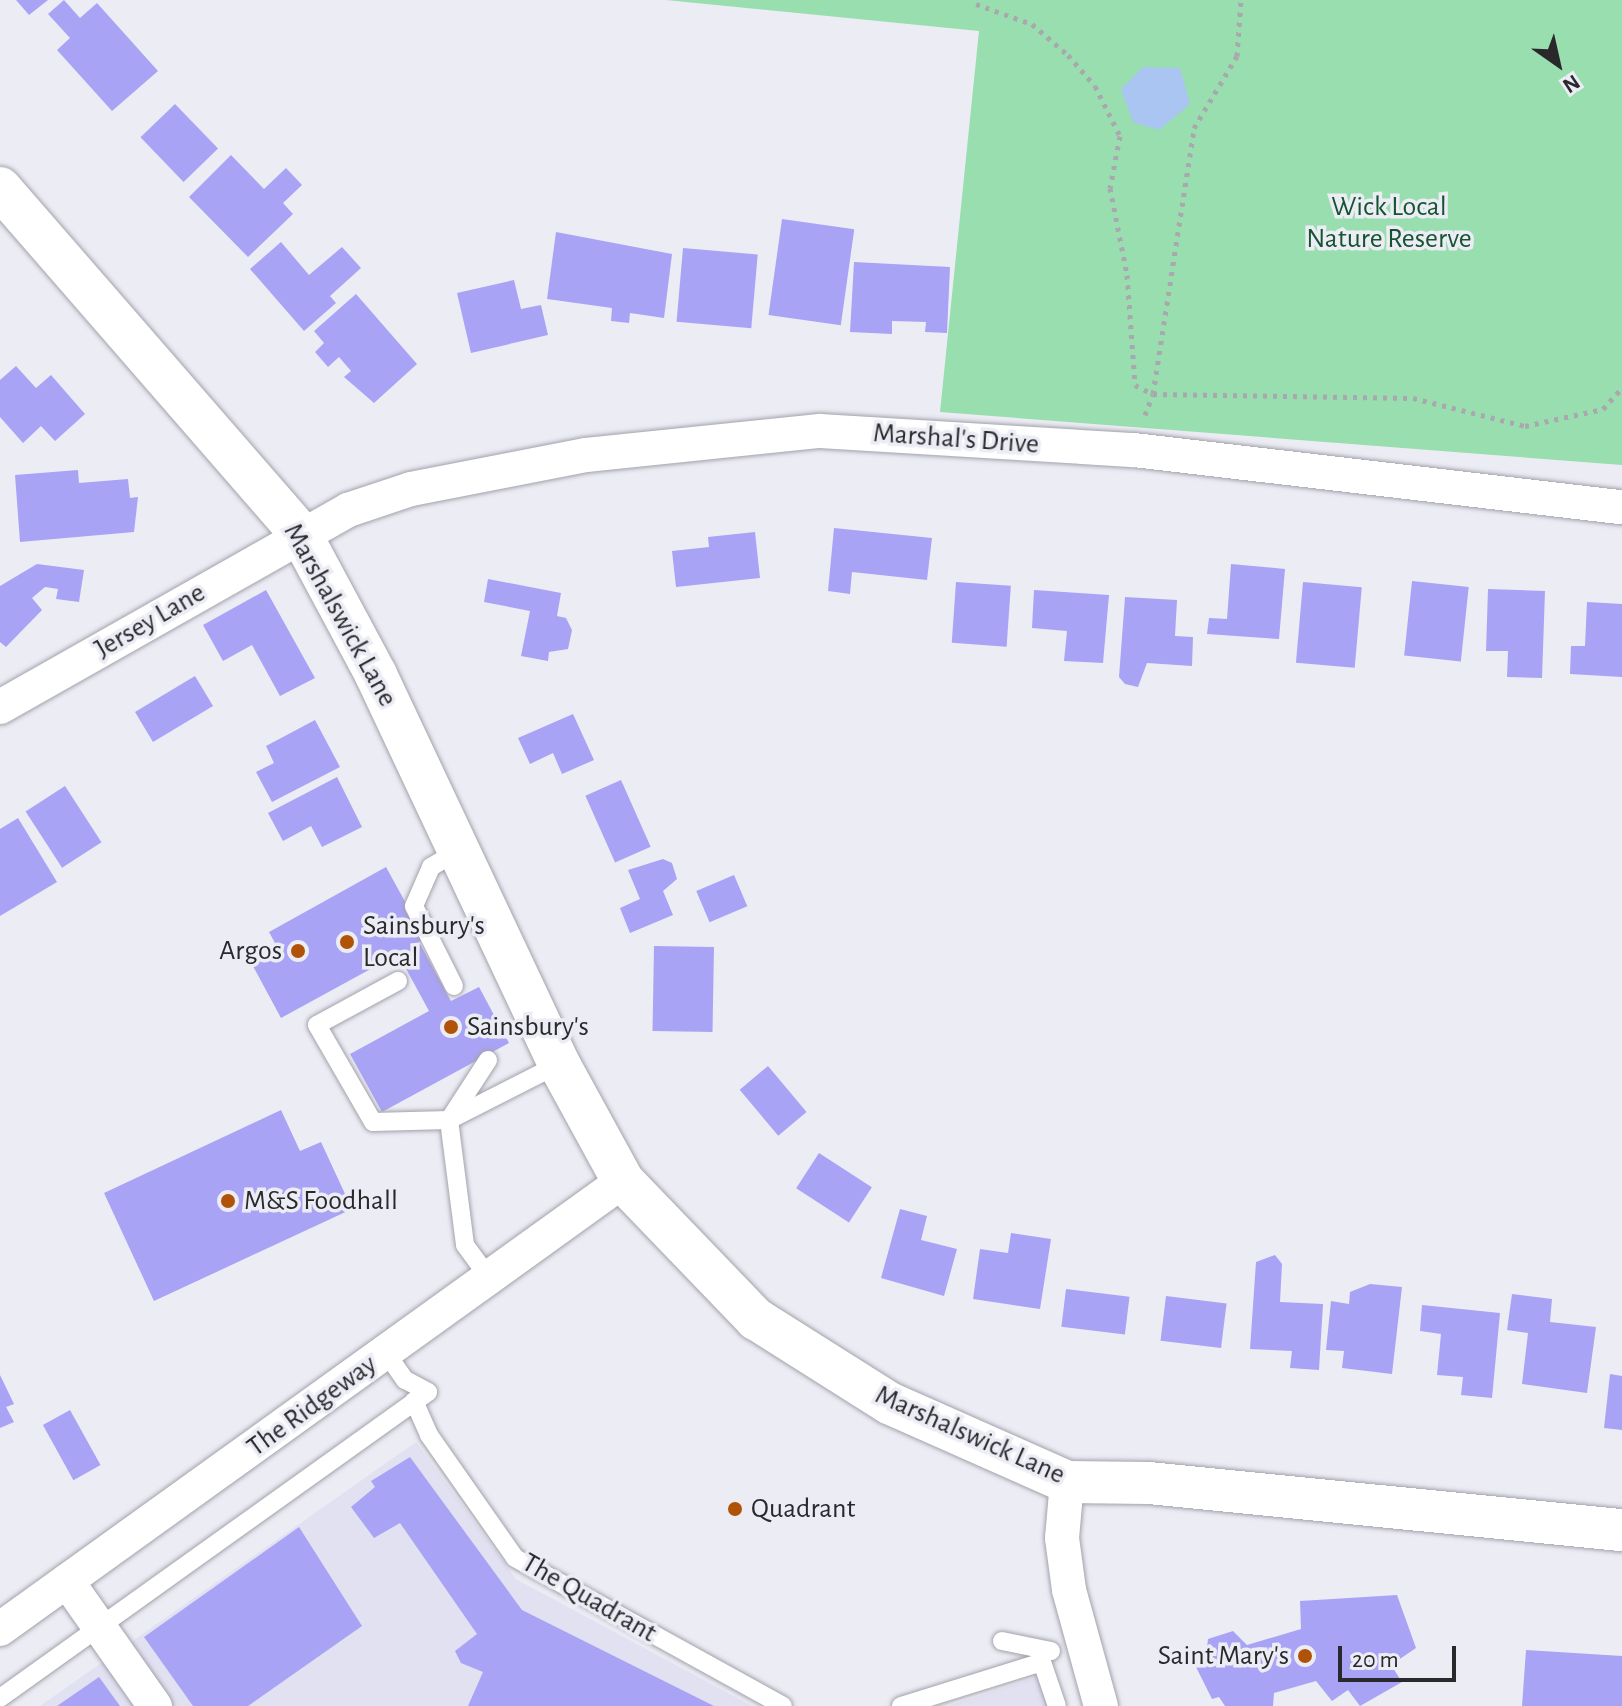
<!DOCTYPE html>
<style>
body{margin:0}
#map{position:relative;width:1622px;height:1706px;overflow:hidden;background:#ececf5;font-family:"Alegreya Sans",sans-serif}
div>[style]{position:absolute}
.built>*{inset:0;background:#e1e1f2}
.green>*{inset:0;background:#98deae}
.water>*{inset:0;background:#aac5f1}
.building>*{inset:0;background:#a9a3f5;transform-origin:0 0}
.path>*{height:5px;margin-top:-2.5px;transform-origin:0;background:repeating-linear-gradient(90deg,#a8a8ae 0 4px,transparent 0 10px)}
.roads{filter:drop-shadow(0 0 2px #a3a2ab) drop-shadow(0 0 2px #a3a2ab)}
.service>*{height:18px;margin:-9px;padding:0 9px;transform-origin:9px;border-radius:9px;background:#fff}
.minor>*{height:34px;margin:-17px;padding:0 17px;transform-origin:17px;border-radius:17px;background:#fff}
.tertiary>*{height:42px;margin:-21px;padding:0 21px;transform-origin:21px;border-radius:21px;background:#fff}
.dots>*{width:22px;height:22px;translate:-50% -50%;box-sizing:border-box;border:4px solid #ececf5;border-radius:50%}
span{translate:-50% -50%;white-space:nowrap;text-align:center;line-height:1.15;-webkit-text-stroke:7px #ececf5;paint-order:stroke}
.park-label{font-size:28px;color:#155430}
.street-label{font-size:28px;color:#29292c}
.poi-label{font-size:28px;color:#29292c}
.left{translate:0 -50%;text-align:left}
.right{translate:-100% -50%;text-align:right}
.north{position:absolute;left:1518px;top:24px;width:80px;height:80px;-webkit-text-stroke:6px #ececf5;paint-order:stroke;rotate:146deg;font-size:22px;font-weight:700;line-height:32px;text-align:center;color:#29292c}
.north::after{content:'';display:block;margin:auto;width:28px;height:36px;background:#29292c;clip-path:polygon(50% 0,100% 100%,50% 72%,0 100%)}
.scale{position:absolute;left:1338px;top:1646px;width:118px;height:36px;box-sizing:border-box;border:4px solid #29292c;border-top:0;padding-left:10px;font-size:24px;line-height:28px;white-space:nowrap;color:#29292c;-webkit-text-stroke:6px #ececf5;paint-order:stroke}
</style>
<div id="map">
<div class="built">
<div style="clip-path:polygon(416px 1442px,516px 1579px,752px 1706px,40px 1706px)"></div>
<div style="clip-path:polygon(1046px 1674px,1057px 1706px,948px 1706px)"></div>
</div>
<div class="green">
<div style="clip-path:polygon(666px 0,1622px 0,1622px 465px,940px 412px,979px 31px)"></div>
</div>
<div class="water">
<div style="clip-path:polygon(1143px 67px,1180px 68px,1190px 104px,1159px 130px,1133px 122px,1121px 89px)"></div>
</div>
<div class="building">
<div style="clip-path:polygon(16px 0,48px 0,29px 15px)"></div>
<div style="clip-path:polygon(64px 0,80px 18px,97px 3px,158px 71px,112px 111px,57px 50px,70px 38px,48px 14px)"></div>
<div style="left:175px;top:104px;width:62px;height:48px;rotate:46deg"></div>
<div style="clip-path:polygon(231px 155px,264px 189px,286px 168px,302px 185px,283px 203px,293px 214px,248px 257px,189px 197px)"></div>
<div style="left:782px;top:219px;width:73px;height:97px;rotate:8deg"></div>
<div style="clip-path:polygon(556px 232px,672px 254px,664px 318px,630px 313px,629px 323px,611px 321px,612px 308px,547px 299px)"></div>
<div style="clip-path:polygon(281px 242px,309px 275px,342px 247px,361px 268px,330px 296px,336px 303px,304px 331px,250px 269px)"></div>
<div style="left:683px;top:248px;width:75px;height:74px;rotate:5deg"></div>
<div style="clip-path:polygon(854px 262px,950px 267px,947px 333px,925px 332px,926px 322px,892px 321px,892px 334px,850px 332px)"></div>
<div style="clip-path:polygon(514px 280px,521px 309px,541px 305px,548px 335px,471px 353px,457px 293px)"></div>
<div style="clip-path:polygon(356px 294px,417px 364px,374px 403px,344px 377px,351px 371px,339px 357px,328px 367px,315px 352px,324px 343px,314px 331px)"></div>
<div style="clip-path:polygon(16px 366px,36px 388px,51px 375px,85px 414px,55px 441px,41px 426px,23px 443px,0 417px,0 380px)"></div>
<div style="clip-path:polygon(78px 470px,79px 483px,128px 479px,130px 498px,138px 497px,134px 532px,20px 542px,15px 475px)"></div>
<div style="clip-path:polygon(834px 528px,932px 538px,927px 580px,852px 572px,850px 594px,828px 591px)"></div>
<div style="clip-path:polygon(755px 532px,760px 578px,676px 587px,672px 551px,709px 547px,708px 537px)"></div>
<div style="clip-path:polygon(37px 564px,84px 570px,79px 602px,56px 599px,58px 589px,45px 587px,32px 598px,42px 610px,6px 647px,0 642px,0 586px)"></div>
<div style="clip-path:polygon(1231px 564px,1285px 569px,1279px 639px,1207px 634px,1209px 618px,1227px 619px)"></div>
<div style="clip-path:polygon(488px 579px,561px 593px,557px 616px,566px 618px,572px 630px,568px 649px,549px 652px,548px 661px,521px 656px,530px 611px,484px 602px)"></div>
<div style="left:1412px;top:581px;width:57px;height:75px;rotate:6deg"></div>
<div style="left:956px;top:582px;width:55px;height:61px;rotate:4deg"></div>
<div style="left:1303px;top:582px;width:59px;height:81px;rotate:5deg"></div>
<div style="clip-path:polygon(1488px 589px,1545px 591px,1542px 678px,1507px 677px,1508px 651px,1486px 651px)"></div>
<div style="clip-path:polygon(266px 590px,315px 678px,280px 696px,252px 645px,223px 661px,203px 625px)"></div>
<div style="clip-path:polygon(1034px 590px,1109px 595px,1103px 663px,1064px 661px,1067px 631px,1032px 628px)"></div>
<div style="clip-path:polygon(1125px 597px,1177px 600px,1175px 636px,1193px 637px,1192px 666px,1147px 663px,1138px 687px,1125px 684px,1119px 677px)"></div>
<div style="clip-path:polygon(1587px 602px,1622px 604px,1622px 677px,1570px 674px,1571px 646px,1585px 646px)"></div>
<div style="left:195px;top:676px;width:35px;height:70px;rotate:59deg"></div>
<div style="clip-path:polygon(573px 714px,594px 760px,562px 774px,553px 753px,530px 764px,518px 738px)"></div>
<div style="clip-path:polygon(315px 720px,340px 767px,272px 802px,256px 772px,274px 763px,266px 746px)"></div>
<div style="clip-path:polygon(337px 777px,362px 827px,322px 847px,311px 826px,283px 841px,268px 813px)"></div>
<div style="left:621px;top:780px;width:73px;height:39px;rotate:66deg"></div>
<div style="left:65px;top:786px;width:67px;height:47px;rotate:57deg"></div>
<div style="clip-path:polygon(18px 818px,57px 882px,0 916px,0 829px)"></div>
<div style="clip-path:polygon(663px 859px,672px 863px,677px 879px,663px 891px,673px 915px,630px 933px,620px 908px,640px 899px,628px 870px)"></div>
<div style="clip-path:polygon(386px 867px,425px 938px,419px 942px,451px 1001px,479px 987px,509px 1043px,382px 1112px,350px 1054px,429px 1011px,398px 954px,281px 1018px,248px 957px,275px 943px,269px 932px)"></div>
<div style="left:734px;top:875px;width:34px;height:41px;rotate:67deg"></div>
<div style="left:654px;top:946px;width:60px;height:85px;rotate:1deg"></div>
<div style="left:768px;top:1066px;width:60px;height:37px;rotate:50deg"></div>
<div style="clip-path:polygon(281px 1110px,300px 1151px,321px 1142px,352px 1209px,154px 1301px,104px 1193px)"></div>
<div style="left:819px;top:1153px;width:63px;height:42px;rotate:33deg"></div>
<div style="clip-path:polygon(900px 1209px,927px 1216px,921px 1240px,957px 1249px,944px 1296px,881px 1278px)"></div>
<div style="clip-path:polygon(1011px 1233px,1051px 1239px,1040px 1309px,973px 1299px,980px 1249px,1008px 1253px)"></div>
<div style="clip-path:polygon(1275px 1255px,1282px 1264px,1280px 1302px,1323px 1304px,1319px 1370px,1290px 1368px,1292px 1351px,1250px 1349px,1256px 1262px)"></div>
<div style="clip-path:polygon(1370px 1284px,1402px 1287px,1392px 1374px,1342px 1368px,1344px 1351px,1326px 1350px,1331px 1301px,1349px 1304px,1350px 1292px)"></div>
<div style="left:1066px;top:1289px;width:64px;height:38px;rotate:7deg"></div>
<div style="clip-path:polygon(1512px 1294px,1552px 1299px,1550px 1322px,1596px 1327px,1587px 1393px,1522px 1384px,1528px 1333px,1507px 1330px)"></div>
<div style="left:1166px;top:1296px;width:61px;height:45px;rotate:7deg"></div>
<div style="clip-path:polygon(1422px 1305px,1500px 1313px,1492px 1398px,1461px 1395px,1463px 1377px,1437px 1375px,1441px 1334px,1420px 1331px)"></div>
<div style="clip-path:polygon(1610px 1374px,1622px 1376px,1622px 1430px,1604px 1428px)"></div>
<div style="clip-path:polygon(0 1375px,14px 1404px,6px 1407px,14px 1422px,0 1428px)"></div>
<div style="left:70px;top:1410px;width:63px;height:31px;rotate:61deg"></div>
<div style="clip-path:polygon(410px 1457px,522px 1610px,714px 1706px,468px 1706px,483px 1672px,461px 1663px,455px 1651px,477px 1634px,400px 1523px,374px 1538px,351px 1507px,375px 1487px,371px 1481px)"></div>
<div style="clip-path:polygon(299px 1527px,362px 1626px,248px 1706px,193px 1706px,144px 1637px)"></div>
<div style="clip-path:polygon(1397px 1595px,1416px 1648px,1391px 1665px,1402px 1682px,1360px 1706px,1348px 1690px,1332px 1701px,1316px 1681px,1274px 1693px,1273px 1706px,1225px 1706px,1219px 1697px,1212px 1699px,1196px 1667px,1205px 1664px,1208px 1639px,1233px 1631px,1247px 1645px,1301px 1629px,1300px 1601px)"></div>
<div style="clip-path:polygon(1526px 1650px,1622px 1656px,1622px 1706px,1522px 1706px)"></div>
<div style="clip-path:polygon(99px 1677px,120px 1706px,57px 1706px)"></div>
</div>
<div class="path">
<div style="left:976px;top:4px;width:59px;rotate:19.7deg"></div>
<div style="left:1032px;top:24px;width:48px;rotate:40.7deg"></div>
<div style="left:1068px;top:55px;width:41px;rotate:48.9deg"></div>
<div style="left:1095px;top:86px;width:56px;rotate:63.4deg"></div>
<div style="left:1120px;top:136px;width:53px;rotate:100.9deg"></div>
<div style="left:1110px;top:188px;width:89px;rotate:78.9deg"></div>
<div style="left:1127px;top:275px;width:110px;rotate:85.8deg"></div>
<div style="left:1135px;top:385px;width:20px;rotate:27deg"></div>
<div style="left:1153px;top:394px;width:260px;rotate:0.9deg"></div>
<div style="left:1413px;top:398px;width:115px;rotate:14deg"></div>
<div style="left:1525px;top:426px;width:80px;rotate:-12.3deg"></div>
<div style="left:1603px;top:409px;width:28px;rotate:-48deg"></div>
<div style="left:1145px;top:415px;width:22px;rotate:-69deg"></div>
<div style="left:1153px;top:394px;width:269px;rotate:-81.2deg"></div>
<div style="left:1194px;top:128px;width:84px;rotate:-59.2deg"></div>
<div style="left:1237px;top:56px;width:56px;rotate:-85.9deg"></div>
</div>
<div class="roads">
<div class="service">
<div style="left:398px;top:981px;width:92px;rotate:151.5deg"></div>
<div style="left:317px;top:1025px;width:112px;rotate:60deg"></div>
<div style="left:373px;top:1122px;width:76px;rotate:-1.5deg"></div>
<div style="left:449px;top:1120px;width:123px;rotate:-27deg"></div>
<div style="left:454px;top:986px;width:89px;rotate:-116.6deg"></div>
<div style="left:414px;top:906px;width:43px;rotate:-66.4deg"></div>
<div style="left:431px;top:867px;width:33px;rotate:-31deg"></div>
<div style="left:488px;top:1060px;width:72px;rotate:123deg"></div>
<div style="left:449px;top:1120px;width:126px;rotate:82.7deg"></div>
<div style="left:465px;top:1245px;width:42px;rotate:53.7deg"></div>
<div style="left:414px;top:1401px;width:37px;rotate:66deg"></div>
<div style="left:429px;top:1435px;width:150px;rotate:55deg"></div>
<div style="left:515px;top:1558px;width:306px;rotate:28.9deg"></div>
<div style="left:1002px;top:1641px;width:50px;rotate:11.5deg"></div>
<div style="left:1042px;top:1662px;width:46px;rotate:71.2deg"></div>
<div style="left:0;top:1698px;width:526px;rotate:-35.56deg"></div>
<div style="left:428px;top:1392px;width:26px;rotate:-152deg"></div>
<div style="left:405px;top:1380px;width:33px;rotate:-125deg"></div>
<div style="left:901px;top:1706px;width:148px;rotate:-17.3deg"></div>
</div>
<div class="minor">
<div style="left:0;top:707px;width:400px;rotate:-29.5deg"></div>
<div style="left:348px;top:510px;width:66px;rotate:-18.4deg"></div>
<div style="left:411px;top:489px;width:178px;rotate:-11deg"></div>
<div style="left:586px;top:455px;width:235px;rotate:-5.9deg"></div>
<div style="left:820px;top:431px;width:315px;rotate:3.5deg"></div>
<div style="left:1134px;top:450px;width:491px;rotate:6.7deg"></div>
<div style="left:1067px;top:1482px;width:56px;rotate:95.1deg"></div>
<div style="left:1062px;top:1538px;width:52px;rotate:82.3deg"></div>
<div style="left:1069px;top:1590px;width:120px;rotate:74.6deg"></div>
<div style="left:67px;top:1581px;width:153px;rotate:54.9deg"></div>
<div style="left:0;top:1629px;width:767px;rotate:-35.72deg"></div>
</div>
<div class="tertiary">
<div style="left:0;top:188px;width:457px;rotate:49deg"></div>
<div style="left:300px;top:533px;width:161px;rotate:61.8deg"></div>
<div style="left:376px;top:675px;width:430px;rotate:64.8deg"></div>
<div style="left:559px;top:1064px;width:133px;rotate:61.3deg"></div>
<div style="left:623px;top:1181px;width:192px;rotate:46.1deg"></div>
<div style="left:756px;top:1319px;width:157px;rotate:32.3deg"></div>
<div style="left:889px;top:1403px;width:195px;rotate:23.9deg"></div>
<div style="left:1067px;top:1482px;width:82px;rotate:0.7deg"></div>
<div style="left:1149px;top:1483px;width:475px;rotate:5.7deg"></div>
</div>
</div>
<div class="dots">
<div style="left:347px;top:942px;background:#b15209"></div>
<div style="left:298px;top:951px;background:#b15209"></div>
<div style="left:451px;top:1027px;background:#b15209"></div>
<div style="left:228px;top:1201px;background:#b15209"></div>
<div style="left:735px;top:1509px;background:#b15209"></div>
<div style="left:1305px;top:1656px;background:#b15209"></div>
</div>
<div class="park-label">
<span style="left:1389px;top:223px">Wick Local<br>Nature Reserve</span>
</div>
<div class="street-label">
<span style="left:956px;top:439px;rotate:4deg">Marshal's Drive</span>
<span style="left:340px;top:615px;rotate:61deg">Marshalswick Lane</span>
<span style="left:150px;top:621px;rotate:-30deg">Jersey Lane</span>
<span style="left:312px;top:1406px;rotate:-36deg">The Ridgeway</span>
<span style="left:970px;top:1435px;rotate:24deg">Marshalswick Lane</span>
<span style="left:589px;top:1598px;rotate:30deg">The Quadrant</span>
</div>
<div class="poi-label">
<span class="left" style="left:363px;top:942px">Sainsbury's<br>Local</span>
<span class="right" style="left:282px;top:951px">Argos</span>
<span class="left" style="left:467px;top:1027px">Sainsbury's</span>
<span class="left" style="left:244px;top:1201px">M&amp;S Foodhall</span>
<span class="left" style="left:751px;top:1509px">Quadrant</span>
<span class="right" style="left:1289px;top:1656px">Saint Mary's</span>
</div>
<div class="north">N</div>
<div class="scale">20 m</div>
</div>
